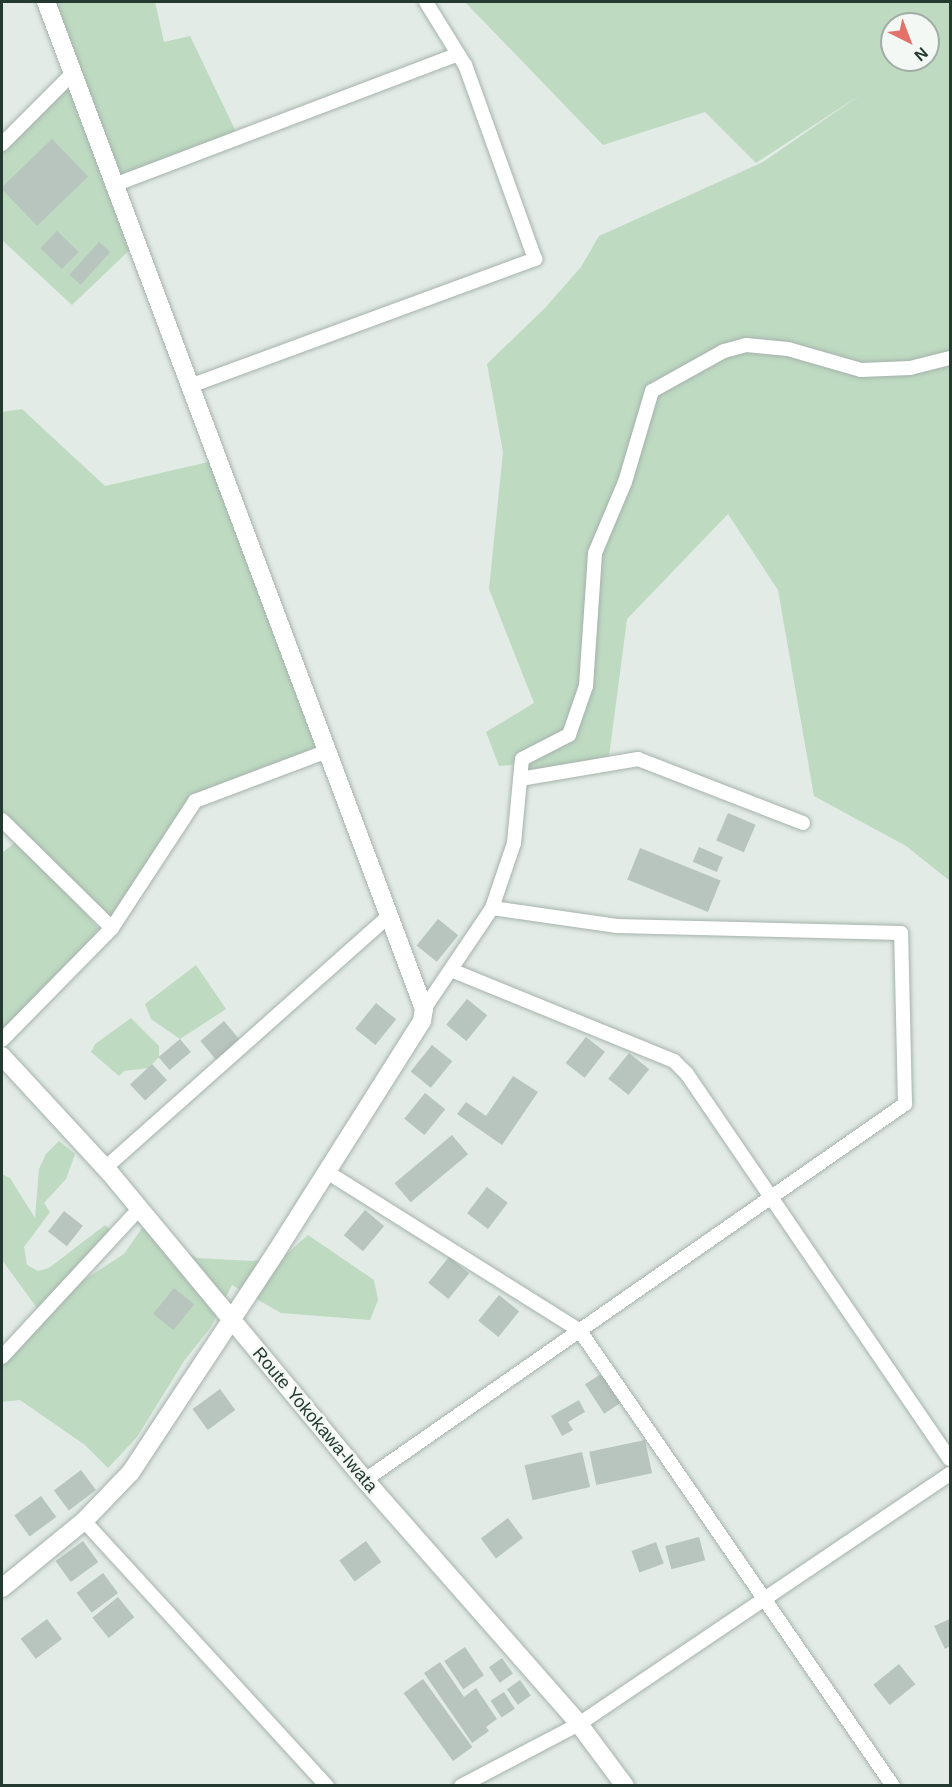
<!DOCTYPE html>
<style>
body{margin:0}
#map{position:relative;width:952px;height:1787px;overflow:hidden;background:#e2ebe6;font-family:Arial,sans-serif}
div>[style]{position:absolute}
.green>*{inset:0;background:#bedac1}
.building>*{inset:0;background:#b8c5be;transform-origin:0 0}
.roads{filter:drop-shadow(0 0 2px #a5b2ac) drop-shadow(0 0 2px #a5b2ac)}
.street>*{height:14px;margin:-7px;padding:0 7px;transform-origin:7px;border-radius:7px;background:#fff}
.secondary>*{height:18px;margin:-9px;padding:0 9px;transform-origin:9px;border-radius:9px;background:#fff}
span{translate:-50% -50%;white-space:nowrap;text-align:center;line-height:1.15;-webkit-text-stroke:5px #f3f8f4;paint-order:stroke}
.street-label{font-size:18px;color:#243a30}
.frame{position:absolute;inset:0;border:3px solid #243a30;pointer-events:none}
.north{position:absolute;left:880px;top:12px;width:60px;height:60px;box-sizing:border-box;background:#f3f8f4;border:2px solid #a0aca6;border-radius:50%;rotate:138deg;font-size:16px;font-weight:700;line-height:24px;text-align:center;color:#243a30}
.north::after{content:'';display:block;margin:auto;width:21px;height:27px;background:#e27269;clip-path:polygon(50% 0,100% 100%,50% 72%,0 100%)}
</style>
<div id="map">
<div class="green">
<div style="clip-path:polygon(46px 2px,155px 2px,164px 42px,190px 36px,238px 136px,114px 185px,136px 244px,72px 305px,2px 240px,2px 144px,72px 74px)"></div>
<div style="clip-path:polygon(evenodd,465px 2px,950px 2px,950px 881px,906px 846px,814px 796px,778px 590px,728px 514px,627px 619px,608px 764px,520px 779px,521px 764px,499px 766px,486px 732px,534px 703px,489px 589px,503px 452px,487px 364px,545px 308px,581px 267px,599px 236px,763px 162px,863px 93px,756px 163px,705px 112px,603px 145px,465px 2px,892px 24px,928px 24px,928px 60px,892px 60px,892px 24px)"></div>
<div style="clip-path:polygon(22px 409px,105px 486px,217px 460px,319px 754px,266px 766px,217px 785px,190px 802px,112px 928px,30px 850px,99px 929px,2px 1035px,2px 853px,19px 839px,2px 822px,2px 412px)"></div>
<div style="clip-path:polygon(196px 965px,226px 1009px,180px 1039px,151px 1019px,145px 1004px)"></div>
<div style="clip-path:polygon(131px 1018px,159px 1046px,159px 1057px,148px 1068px,124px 1071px,119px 1076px,91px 1052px,95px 1044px)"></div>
<div style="clip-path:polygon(59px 1141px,75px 1154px,66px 1179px,44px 1203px,50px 1212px,24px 1247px,27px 1265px,38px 1271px,49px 1268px,105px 1225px,112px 1231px,59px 1296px,124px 1254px,142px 1228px,197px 1258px,252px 1261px,282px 1258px,308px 1235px,374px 1280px,378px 1300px,370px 1320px,281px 1313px,232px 1285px,211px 1327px,184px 1361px,137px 1437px,108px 1468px,85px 1445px,20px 1400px,2px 1402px,2px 1367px,51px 1305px,37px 1308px,2px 1260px,2px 1174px,10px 1178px,35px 1218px,39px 1169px,46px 1154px)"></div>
</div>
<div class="building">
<div style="left:52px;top:139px;width:52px;height:71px;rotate:46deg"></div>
<div style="left:57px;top:231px;width:30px;height:24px;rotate:44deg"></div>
<div style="left:99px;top:242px;width:15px;height:44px;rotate:42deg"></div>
<div style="left:728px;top:813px;width:30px;height:30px;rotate:23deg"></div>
<div style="left:699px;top:847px;width:26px;height:16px;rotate:23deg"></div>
<div style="left:640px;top:848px;width:87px;height:34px;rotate:22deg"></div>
<div style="left:438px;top:919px;width:26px;height:34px;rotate:39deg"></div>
<div style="left:467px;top:999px;width:26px;height:33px;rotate:39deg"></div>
<div style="left:376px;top:1003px;width:26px;height:33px;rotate:39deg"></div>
<div style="left:224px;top:1021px;width:25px;height:31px;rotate:50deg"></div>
<div style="left:586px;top:1037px;width:24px;height:33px;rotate:38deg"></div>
<div style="left:180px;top:1039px;width:17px;height:28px;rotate:50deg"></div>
<div style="left:432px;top:1045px;width:26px;height:34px;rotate:39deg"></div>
<div style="left:629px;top:1053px;width:26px;height:33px;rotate:39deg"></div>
<div style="left:152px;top:1064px;width:22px;height:30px;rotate:47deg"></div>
<div style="clip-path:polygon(513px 1076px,538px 1092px,502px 1145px,457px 1114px,466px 1102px,486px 1116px)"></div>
<div style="left:425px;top:1093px;width:26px;height:33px;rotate:39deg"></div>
<div style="left:452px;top:1135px;width:25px;height:75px;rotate:50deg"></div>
<div style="left:487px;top:1187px;width:26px;height:33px;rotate:37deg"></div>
<div style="left:365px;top:1210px;width:25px;height:33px;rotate:40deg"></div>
<div style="left:64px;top:1211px;width:24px;height:26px;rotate:38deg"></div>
<div style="left:449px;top:1257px;width:26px;height:33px;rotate:39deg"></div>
<div style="left:174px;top:1288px;width:26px;height:33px;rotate:39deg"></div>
<div style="left:499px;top:1295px;width:26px;height:33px;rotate:39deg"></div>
<div style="left:601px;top:1374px;width:35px;height:19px;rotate:57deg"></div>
<div style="left:220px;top:1389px;width:26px;height:34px;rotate:54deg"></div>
<div style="clip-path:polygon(579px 1400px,585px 1412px,568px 1422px,573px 1430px,562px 1436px,551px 1416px)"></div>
<div style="left:645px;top:1440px;width:34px;height:57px;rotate:78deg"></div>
<div style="left:582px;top:1452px;width:36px;height:59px;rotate:77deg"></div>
<div style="left:81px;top:1470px;width:25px;height:34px;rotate:53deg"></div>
<div style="left:41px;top:1496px;width:26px;height:33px;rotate:54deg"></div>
<div style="left:508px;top:1518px;width:25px;height:34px;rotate:53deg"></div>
<div style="left:699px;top:1537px;width:24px;height:35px;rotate:75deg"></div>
<div style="left:83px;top:1541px;width:26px;height:34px;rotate:54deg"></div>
<div style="left:366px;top:1541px;width:26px;height:33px;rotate:54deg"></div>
<div style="left:656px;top:1542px;width:23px;height:26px;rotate:70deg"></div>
<div style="left:103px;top:1573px;width:25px;height:33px;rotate:53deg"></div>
<div style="left:118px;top:1597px;width:26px;height:33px;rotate:51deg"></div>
<div style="left:47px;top:1619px;width:25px;height:33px;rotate:53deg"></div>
<div style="clip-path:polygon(950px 1619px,950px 1646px,945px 1649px,934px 1626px)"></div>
<div style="left:465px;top:1647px;width:34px;height:25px;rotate:56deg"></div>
<div style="left:502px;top:1658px;width:19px;height:16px;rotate:55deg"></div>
<div style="clip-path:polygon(440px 1662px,464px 1697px,476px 1688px,497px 1719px,486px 1727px,489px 1731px,472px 1743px,424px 1673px)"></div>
<div style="left:899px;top:1664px;width:26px;height:33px;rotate:51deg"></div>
<div style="left:423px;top:1679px;width:84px;height:24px;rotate:54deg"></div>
<div style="left:520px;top:1680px;width:19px;height:16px;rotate:55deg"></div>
<div style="left:504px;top:1692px;width:20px;height:16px;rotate:57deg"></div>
</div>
<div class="roads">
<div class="street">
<div style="left:2px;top:144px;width:99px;rotate:-45deg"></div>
<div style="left:114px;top:185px;width:368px;rotate:-20.8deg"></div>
<div style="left:190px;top:386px;width:368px;rotate:-20.2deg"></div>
<div style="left:535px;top:259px;width:206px;rotate:-109.8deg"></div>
<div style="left:465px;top:65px;width:74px;rotate:-121.8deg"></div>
<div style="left:520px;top:779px;width:120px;rotate:-9.6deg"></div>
<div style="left:638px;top:759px;width:177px;rotate:21.2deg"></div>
<div style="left:2px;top:820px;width:154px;rotate:44.5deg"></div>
<div style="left:451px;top:970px;width:241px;rotate:22.2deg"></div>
<div style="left:674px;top:1061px;width:18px;rotate:45deg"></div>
<div style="left:687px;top:1074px;width:466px;rotate:55.7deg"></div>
<div style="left:424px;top:1009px;width:122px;rotate:-56deg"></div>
<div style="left:492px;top:908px;width:69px;rotate:-71.3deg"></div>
<div style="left:514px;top:843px;width:84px;rotate:-84.6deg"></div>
<div style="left:522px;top:759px;width:53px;rotate:-27.1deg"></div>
<div style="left:569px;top:735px;width:52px;rotate:-70.9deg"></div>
<div style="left:586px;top:686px;width:133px;rotate:-86.1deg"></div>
<div style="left:595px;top:553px;width:77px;rotate:-67.1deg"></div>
<div style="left:625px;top:482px;width:95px;rotate:-73.5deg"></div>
<div style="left:652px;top:391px;width:82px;rotate:-29.1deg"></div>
<div style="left:724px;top:351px;width:23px;rotate:-15deg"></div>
<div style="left:746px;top:345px;width:42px;rotate:5.4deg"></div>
<div style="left:788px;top:349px;width:76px;rotate:16deg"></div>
<div style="left:861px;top:370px;width:49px;rotate:-2.3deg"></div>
<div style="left:910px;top:368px;width:41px;rotate:-14deg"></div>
<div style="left:2px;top:1040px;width:157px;rotate:-45.5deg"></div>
<div style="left:112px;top:928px;width:152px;rotate:-56.8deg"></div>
<div style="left:195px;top:801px;width:141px;rotate:-20.7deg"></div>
<div style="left:105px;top:1168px;width:380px;rotate:-41.6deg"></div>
<div style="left:327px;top:1172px;width:299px;rotate:32.1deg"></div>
<div style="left:580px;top:1331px;width:552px;rotate:55.48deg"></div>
<div style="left:2px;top:1357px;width:203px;rotate:-47.2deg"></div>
<div style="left:365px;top:1480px;width:658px;rotate:-34.85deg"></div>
<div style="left:905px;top:1104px;width:171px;rotate:-91.3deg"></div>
<div style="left:901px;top:933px;width:284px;rotate:-178.6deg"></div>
<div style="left:617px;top:926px;width:126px;rotate:-171.8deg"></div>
<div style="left:84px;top:1521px;width:360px;rotate:47.5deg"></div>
<div style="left:461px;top:1786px;width:133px;rotate:-27.7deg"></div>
<div style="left:579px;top:1724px;width:447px;rotate:-34deg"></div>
</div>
<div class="secondary">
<div style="left:2px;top:1056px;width:159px;rotate:47.3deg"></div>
<div style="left:110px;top:1173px;width:399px;rotate:50.3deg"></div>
<div style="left:365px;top:1480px;width:325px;rotate:48.7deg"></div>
<div style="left:579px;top:1724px;width:77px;rotate:53.4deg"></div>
<div style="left:2px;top:1588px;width:106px;rotate:-39.3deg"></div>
<div style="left:84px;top:1521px;width:68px;rotate:-46.2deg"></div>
<div style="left:131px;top:1472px;width:263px;rotate:-56.6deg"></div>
<div style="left:276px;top:1252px;width:273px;rotate:-57.7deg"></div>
<div style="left:422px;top:1021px;width:12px;rotate:-81deg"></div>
<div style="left:424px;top:1009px;width:1076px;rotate:-110.57deg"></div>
</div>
</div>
<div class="street-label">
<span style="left:315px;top:1420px;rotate:50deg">Route Yokokawa-Iwata</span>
</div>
<div class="frame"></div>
<div class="north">N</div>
</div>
